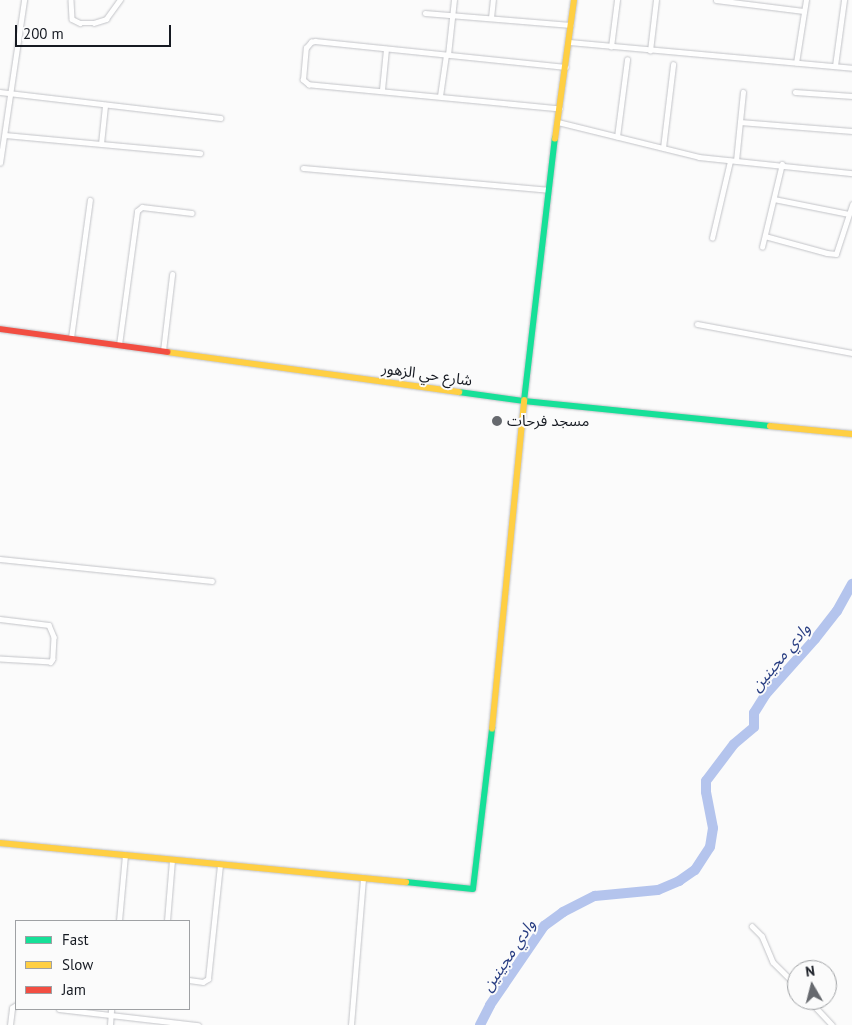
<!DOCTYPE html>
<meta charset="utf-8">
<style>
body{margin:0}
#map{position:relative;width:852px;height:1025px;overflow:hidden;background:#fbfbfb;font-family:"PT Sans","Noto Sans Arabic",sans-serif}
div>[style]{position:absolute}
.river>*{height:10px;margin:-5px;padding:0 5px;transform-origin:5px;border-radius:5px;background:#b4c4ed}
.roads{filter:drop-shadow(0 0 1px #c2c3c7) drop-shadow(0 0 1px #c2c3c7)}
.street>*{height:4.5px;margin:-2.25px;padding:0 2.25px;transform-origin:2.25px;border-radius:2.25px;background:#fefefe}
.fast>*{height:5.5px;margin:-2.75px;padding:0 2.75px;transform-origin:2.75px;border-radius:2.75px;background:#16e098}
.slow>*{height:5.5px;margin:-2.75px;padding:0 2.75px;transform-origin:2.75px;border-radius:2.75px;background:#ffcf43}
.jam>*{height:5.5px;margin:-2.75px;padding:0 2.75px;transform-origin:2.75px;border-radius:2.75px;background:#f24e42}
.dots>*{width:14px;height:14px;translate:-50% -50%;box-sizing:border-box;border:2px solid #fbfbfb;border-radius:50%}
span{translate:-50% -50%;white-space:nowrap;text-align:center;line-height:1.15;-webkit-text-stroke:4px #fbfbfb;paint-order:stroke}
.street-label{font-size:15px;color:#161a22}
.poi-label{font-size:15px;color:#161a22}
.left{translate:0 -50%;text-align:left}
.water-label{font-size:16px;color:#283d82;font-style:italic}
.legend{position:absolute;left:15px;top:920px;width:175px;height:90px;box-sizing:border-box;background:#fbfbfb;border:1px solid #9fa1a4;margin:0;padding:6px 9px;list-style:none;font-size:15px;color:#161a22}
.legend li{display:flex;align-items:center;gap:10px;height:25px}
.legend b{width:25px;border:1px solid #9fa1a4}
.north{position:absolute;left:787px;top:960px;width:50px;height:50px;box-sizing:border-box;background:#fbfbfb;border:1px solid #9fa1a4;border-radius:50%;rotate:352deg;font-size:14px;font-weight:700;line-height:20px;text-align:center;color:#161a22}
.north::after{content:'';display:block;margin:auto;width:18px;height:22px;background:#66696e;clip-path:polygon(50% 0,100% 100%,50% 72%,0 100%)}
.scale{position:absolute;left:15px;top:25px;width:156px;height:22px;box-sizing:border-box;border:2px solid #161a22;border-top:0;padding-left:6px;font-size:15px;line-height:18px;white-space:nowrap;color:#161a22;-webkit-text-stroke:4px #fbfbfb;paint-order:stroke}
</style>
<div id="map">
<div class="river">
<div style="left:480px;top:1025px;width:22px;rotate:-63deg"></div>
<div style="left:490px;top:1005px;width:96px;rotate:-55.6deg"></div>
<div style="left:544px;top:926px;width:24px;rotate:-36deg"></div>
<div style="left:563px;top:912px;width:36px;rotate:-27deg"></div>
<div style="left:595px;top:896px;width:63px;rotate:-5.4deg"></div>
<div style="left:658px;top:890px;width:23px;rotate:-23deg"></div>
<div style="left:679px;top:881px;width:19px;rotate:-35deg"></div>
<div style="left:695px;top:870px;width:27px;rotate:-57deg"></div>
<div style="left:710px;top:847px;width:19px;rotate:-81deg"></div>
<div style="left:713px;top:828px;width:37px;rotate:-101deg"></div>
<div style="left:706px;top:792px;width:11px;rotate:-90deg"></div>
<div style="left:706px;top:781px;width:46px;rotate:-52.9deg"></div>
<div style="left:734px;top:744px;width:26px;rotate:-40deg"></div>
<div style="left:754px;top:727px;width:14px;rotate:-90deg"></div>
<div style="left:754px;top:713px;width:22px;rotate:-58deg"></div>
<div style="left:766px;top:694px;width:74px;rotate:-48.3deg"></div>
<div style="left:815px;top:639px;width:36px;rotate:-52deg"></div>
<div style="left:837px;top:611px;width:31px;rotate:-61deg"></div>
</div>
<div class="roads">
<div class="street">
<div style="left:71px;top:0;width:19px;rotate:87deg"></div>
<div style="left:72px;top:19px;width:9px;rotate:27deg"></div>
<div style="left:80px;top:23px;width:14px"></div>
<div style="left:94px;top:23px;width:13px;rotate:-18deg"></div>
<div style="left:106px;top:19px;width:24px;rotate:-54deg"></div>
<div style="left:716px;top:0;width:88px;rotate:7.2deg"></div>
<div style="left:425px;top:13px;width:146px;rotate:4.7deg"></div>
<div style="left:491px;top:18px;width:18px;rotate:-84deg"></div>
<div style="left:569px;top:42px;width:284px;rotate:5.2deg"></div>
<div style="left:611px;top:47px;width:47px;rotate:-82.7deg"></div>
<div style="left:650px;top:51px;width:51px;rotate:-83.3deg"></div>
<div style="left:448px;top:55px;width:55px;rotate:-83.8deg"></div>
<div style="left:796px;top:63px;width:64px;rotate:-81deg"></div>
<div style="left:835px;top:66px;width:67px;rotate:-82.2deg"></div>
<div style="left:382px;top:90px;width:41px;rotate:-84.4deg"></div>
<div style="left:0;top:92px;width:222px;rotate:6.7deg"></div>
<div style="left:795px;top:92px;width:57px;rotate:4deg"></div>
<div style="left:440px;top:96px;width:41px;rotate:-81.7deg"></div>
<div style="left:560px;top:109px;width:252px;rotate:-174.5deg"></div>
<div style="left:309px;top:85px;width:8px;rotate:-140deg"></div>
<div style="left:303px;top:80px;width:32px;rotate:-85deg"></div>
<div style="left:306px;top:48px;width:8px;rotate:-50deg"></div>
<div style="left:311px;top:42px;width:4px;rotate:-14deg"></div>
<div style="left:315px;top:41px;width:252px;rotate:5.9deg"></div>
<div style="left:558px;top:122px;width:145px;rotate:13.9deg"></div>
<div style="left:699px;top:157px;width:154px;rotate:6deg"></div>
<div style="left:740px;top:122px;width:112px;rotate:4.6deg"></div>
<div style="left:5px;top:135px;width:196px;rotate:5.3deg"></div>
<div style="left:617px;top:137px;width:78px;rotate:-82.6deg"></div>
<div style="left:101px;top:144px;width:39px;rotate:-84deg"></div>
<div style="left:663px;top:148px;width:84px;rotate:-83.1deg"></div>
<div style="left:736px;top:161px;width:69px;rotate:-84.2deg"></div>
<div style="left:0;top:163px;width:165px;rotate:-81.6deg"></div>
<div style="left:303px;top:168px;width:246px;rotate:5.1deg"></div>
<div style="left:774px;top:199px;width:76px;rotate:11.3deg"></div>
<div style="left:765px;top:236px;width:64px;rotate:15.3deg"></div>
<div style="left:827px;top:253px;width:9px;rotate:6deg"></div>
<div style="left:836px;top:254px;width:52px;rotate:-71.9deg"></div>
<div style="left:712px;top:238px;width:79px;rotate:-76.8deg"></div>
<div style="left:762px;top:247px;width:85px;rotate:-76.5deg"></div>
<div style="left:697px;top:324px;width:158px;rotate:10.6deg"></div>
<div style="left:71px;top:338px;width:139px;rotate:-82.2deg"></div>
<div style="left:119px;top:345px;width:135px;rotate:-82.3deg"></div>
<div style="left:137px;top:211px;width:6px;rotate:-39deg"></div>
<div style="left:142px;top:207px;width:50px;rotate:6.8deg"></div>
<div style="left:163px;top:351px;width:77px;rotate:-83.2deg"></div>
<div style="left:0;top:559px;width:213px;rotate:5.9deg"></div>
<div style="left:0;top:619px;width:49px;rotate:7deg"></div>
<div style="left:49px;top:625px;width:13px;rotate:67deg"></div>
<div style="left:54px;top:637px;width:22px;rotate:93deg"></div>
<div style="left:53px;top:659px;width:4px;rotate:124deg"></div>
<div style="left:51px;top:662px;width:51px;rotate:-176.6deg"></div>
<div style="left:119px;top:921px;width:66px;rotate:-84.8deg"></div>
<div style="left:167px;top:921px;width:61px;rotate:-85.3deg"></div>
<div style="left:752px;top:926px;width:14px;rotate:45deg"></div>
<div style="left:762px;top:936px;width:28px;rotate:67deg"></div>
<div style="left:773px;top:962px;width:34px;rotate:45deg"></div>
<div style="left:189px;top:980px;width:14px;rotate:8deg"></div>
<div style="left:203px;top:982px;width:6px;rotate:-31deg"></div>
<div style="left:208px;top:979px;width:115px;rotate:-84deg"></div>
<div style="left:809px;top:1000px;width:34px;rotate:47deg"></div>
<div style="left:59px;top:1009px;width:140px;rotate:6.6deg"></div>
<div style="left:10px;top:1025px;width:17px;rotate:-83deg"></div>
<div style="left:12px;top:1008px;width:5px;rotate:-37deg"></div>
<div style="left:110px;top:1025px;width:16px;rotate:-86deg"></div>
<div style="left:351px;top:1025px;width:146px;rotate:-85.3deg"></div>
</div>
<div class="fast">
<div style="left:459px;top:392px;width:66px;rotate:7.9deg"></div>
<div style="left:524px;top:401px;width:247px;rotate:5.8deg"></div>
<div style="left:524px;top:401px;width:264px;rotate:-83.3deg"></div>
<div style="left:406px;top:882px;width:67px;rotate:6deg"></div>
<div style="left:473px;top:889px;width:161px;rotate:-83.2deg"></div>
</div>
<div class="slow">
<div style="left:555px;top:139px;width:140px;rotate:-82.2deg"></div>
<div style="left:167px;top:352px;width:295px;rotate:7.8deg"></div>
<div style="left:770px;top:426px;width:82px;rotate:5.6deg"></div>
<div style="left:492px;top:729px;width:330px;rotate:-84.4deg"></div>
<div style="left:0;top:843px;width:408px;rotate:5.5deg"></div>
</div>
<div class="jam">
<div style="left:0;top:329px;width:169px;rotate:7.8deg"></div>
</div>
</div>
<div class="dots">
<div style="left:497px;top:421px;background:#66696e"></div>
</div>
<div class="street-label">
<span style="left:427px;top:374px;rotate:8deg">شارع حي الزهور</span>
</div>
<div class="poi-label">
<span class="left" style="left:507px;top:421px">مسجد فرحات</span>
</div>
<div class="water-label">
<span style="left:780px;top:657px;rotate:-50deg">وادي مجينين</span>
<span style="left:508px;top:955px;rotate:-56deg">وادي مجينين</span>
</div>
<ul class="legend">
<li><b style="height:6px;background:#16e098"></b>Fast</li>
<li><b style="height:6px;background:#ffcf43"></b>Slow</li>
<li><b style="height:6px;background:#f24e42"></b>Jam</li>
</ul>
<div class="north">N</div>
<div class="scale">200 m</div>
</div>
